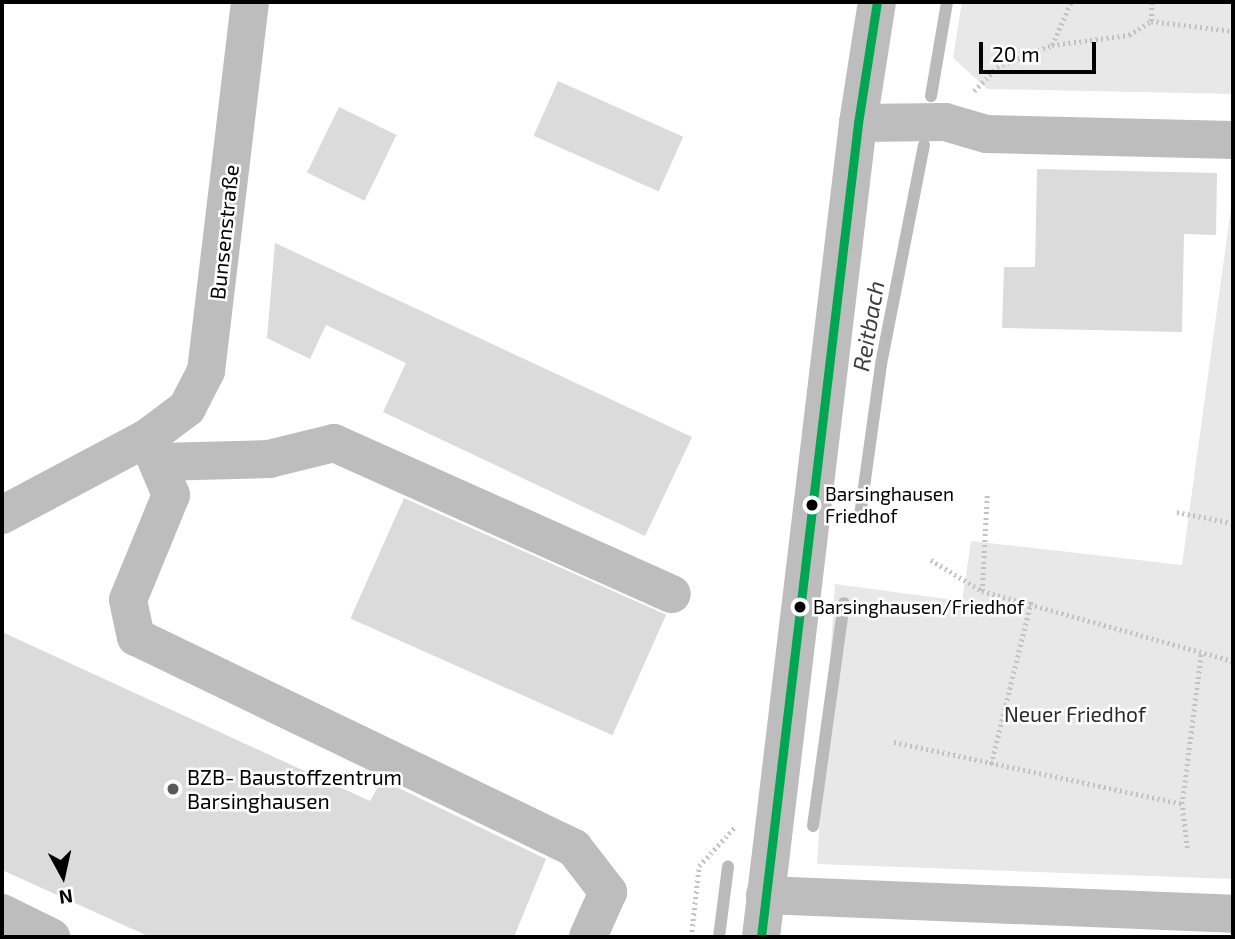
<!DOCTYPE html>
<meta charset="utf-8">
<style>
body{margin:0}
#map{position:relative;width:1235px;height:939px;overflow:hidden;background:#fff;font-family:"Exo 2",sans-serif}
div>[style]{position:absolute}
.green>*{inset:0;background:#e8e8e8}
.stream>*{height:12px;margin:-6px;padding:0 6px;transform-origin:6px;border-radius:6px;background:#bababa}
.building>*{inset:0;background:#dbdbdb;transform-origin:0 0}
.path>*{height:4.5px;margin-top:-2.25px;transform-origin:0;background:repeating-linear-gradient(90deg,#c2c2c2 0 2px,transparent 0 5.5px)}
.minor>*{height:38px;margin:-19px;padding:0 19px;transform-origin:19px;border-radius:19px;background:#bdbdbd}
.bus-1>*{height:9px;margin:-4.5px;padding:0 4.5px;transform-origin:4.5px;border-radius:4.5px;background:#00a651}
.dots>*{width:19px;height:19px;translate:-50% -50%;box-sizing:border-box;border:4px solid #fff;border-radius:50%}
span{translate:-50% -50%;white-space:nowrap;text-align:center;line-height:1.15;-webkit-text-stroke:5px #fff;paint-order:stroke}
.bus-label{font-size:19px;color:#000}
.left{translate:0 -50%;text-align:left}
.street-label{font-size:21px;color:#000}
.park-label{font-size:21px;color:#2c2c2c}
.poi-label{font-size:21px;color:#000}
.water-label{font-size:23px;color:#3d3d3d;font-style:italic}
.frame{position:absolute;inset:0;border:4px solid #000;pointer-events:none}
.north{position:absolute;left:28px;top:841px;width:70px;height:70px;-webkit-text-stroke:5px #fff;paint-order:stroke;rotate:172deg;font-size:19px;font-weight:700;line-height:28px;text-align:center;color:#000}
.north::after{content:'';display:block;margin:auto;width:24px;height:32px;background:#000;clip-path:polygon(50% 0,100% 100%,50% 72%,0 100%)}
.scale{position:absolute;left:979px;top:42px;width:117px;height:32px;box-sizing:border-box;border:4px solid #000;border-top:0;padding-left:9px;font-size:21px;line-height:24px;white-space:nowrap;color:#000;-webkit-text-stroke:5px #fff;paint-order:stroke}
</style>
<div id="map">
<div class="green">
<div style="clip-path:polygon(962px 2px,1233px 2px,1233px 94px,987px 89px,953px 58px)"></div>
<div style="clip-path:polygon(1233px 193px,1233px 879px,817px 864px,835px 584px,962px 601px,971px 541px,1182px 565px)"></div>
</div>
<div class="stream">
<div style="left:931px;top:96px;width:95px;rotate:-80.3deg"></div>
<div style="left:860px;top:516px;width:153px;rotate:-82.1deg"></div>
<div style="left:881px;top:364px;width:223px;rotate:-78.9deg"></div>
<div style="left:813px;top:826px;width:225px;rotate:-82.1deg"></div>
<div style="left:719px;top:937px;width:71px;rotate:-82.7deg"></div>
</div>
<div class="building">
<div style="left:558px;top:81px;width:137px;height:60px;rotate:24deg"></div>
<div style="left:339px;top:107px;width:64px;height:73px;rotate:26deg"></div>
<div style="clip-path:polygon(1037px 169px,1217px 173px,1216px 235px,1184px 234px,1182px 332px,1002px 328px,1004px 267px,1035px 267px)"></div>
<div style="clip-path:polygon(275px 243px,692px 437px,645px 536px,383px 412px,406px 363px,326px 325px,310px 359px,267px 338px)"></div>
<div style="left:404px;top:498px;width:287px;height:132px;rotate:24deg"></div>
<div style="clip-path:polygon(2px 632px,370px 801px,382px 780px,546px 859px,514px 937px,150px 937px,2px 870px)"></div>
</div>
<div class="path">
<div style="left:1151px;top:21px;width:19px;rotate:-87deg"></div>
<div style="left:1052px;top:45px;width:78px;rotate:-7.4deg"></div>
<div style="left:1129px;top:35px;width:26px;rotate:-32deg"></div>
<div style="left:1151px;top:21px;width:83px;rotate:7deg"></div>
<div style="left:974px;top:91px;width:33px;rotate:-46deg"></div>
<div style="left:997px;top:67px;width:59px;rotate:-21.8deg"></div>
<div style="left:1052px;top:45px;width:47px;rotate:-66.2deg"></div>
<div style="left:1177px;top:512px;width:57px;rotate:11.1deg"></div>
<div style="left:931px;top:560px;width:60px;rotate:31.3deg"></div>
<div style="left:982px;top:591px;width:261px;rotate:15.6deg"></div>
<div style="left:982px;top:591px;width:96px;rotate:-87deg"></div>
<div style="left:894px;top:742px;width:295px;rotate:12.1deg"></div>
<div style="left:991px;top:764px;width:168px;rotate:-76.2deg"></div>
<div style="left:1187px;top:848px;width:44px;rotate:-96.5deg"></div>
<div style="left:1182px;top:804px;width:151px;rotate:-82.8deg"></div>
<div style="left:691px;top:937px;width:71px;rotate:-83.6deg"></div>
<div style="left:699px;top:866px;width:52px;rotate:-47.4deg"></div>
</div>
<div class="minor">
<div style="left:858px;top:123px;width:87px;rotate:-0.7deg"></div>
<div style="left:945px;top:122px;width:43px;rotate:16.3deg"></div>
<div style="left:986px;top:134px;width:247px;rotate:1.4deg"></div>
<div style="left:147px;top:438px;width:62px;rotate:67.2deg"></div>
<div style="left:171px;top:495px;width:113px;rotate:112.3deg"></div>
<div style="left:128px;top:600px;width:38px;rotate:78deg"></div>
<div style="left:136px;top:637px;width:486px;rotate:25.7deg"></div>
<div style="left:574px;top:848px;width:56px;rotate:52.3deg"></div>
<div style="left:608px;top:892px;width:49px;rotate:114deg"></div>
<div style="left:158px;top:462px;width:111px;rotate:-1.5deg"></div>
<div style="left:269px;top:459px;width:67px;rotate:-13.8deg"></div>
<div style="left:334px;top:443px;width:370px;rotate:24.1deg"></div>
<div style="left:2px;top:515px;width:164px;rotate:-28deg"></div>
<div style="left:147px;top:438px;width:50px;rotate:-36.9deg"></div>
<div style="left:187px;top:408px;width:42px;rotate:-62.8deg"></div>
<div style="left:206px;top:371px;width:372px;rotate:-83.2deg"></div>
<div style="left:765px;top:895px;width:468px;rotate:2.3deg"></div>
<div style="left:2px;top:913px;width:55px;rotate:26.1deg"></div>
<div style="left:761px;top:937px;width:820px;rotate:-83.2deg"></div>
<div style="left:858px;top:123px;width:122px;rotate:-81.1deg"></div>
</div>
<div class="bus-1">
<div style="left:761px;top:937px;width:820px;rotate:-83.2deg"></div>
<div style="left:858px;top:123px;width:122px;rotate:-81.1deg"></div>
</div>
<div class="dots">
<div style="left:812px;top:505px;background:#000"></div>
<div style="left:800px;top:607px;background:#000"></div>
<div style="left:173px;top:789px;background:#595959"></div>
</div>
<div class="bus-label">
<span class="left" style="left:825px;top:505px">Barsinghausen<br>Friedhof</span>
<span class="left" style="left:813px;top:607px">Barsinghausen/Friedhof</span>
</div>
<div class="street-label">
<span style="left:224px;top:232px;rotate:-84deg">Bunsenstraße</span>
</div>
<div class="park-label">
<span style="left:1075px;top:714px">Neuer Friedhof</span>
</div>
<div class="poi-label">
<span class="left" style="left:187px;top:789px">BZB- Baustoffzentrum<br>Barsinghausen</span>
</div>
<div class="water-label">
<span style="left:868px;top:326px;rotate:-80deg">Reitbach</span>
</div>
<div class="frame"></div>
<div class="north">N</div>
<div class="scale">20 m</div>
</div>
